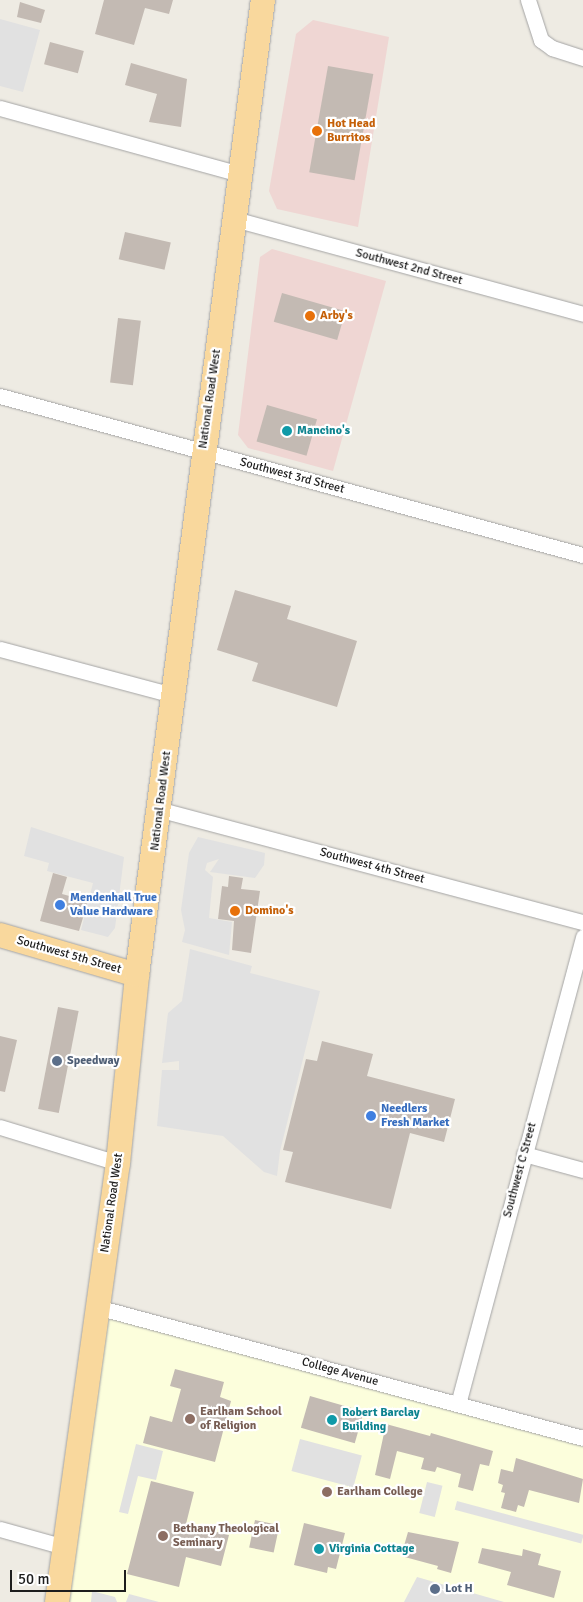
<!DOCTYPE html>
<style>
body{margin:0}
#map{position:relative;width:583px;height:1602px;overflow:hidden;background:#eeebe3;font-family:Signika,sans-serif}
div>[style]{position:absolute}
.commercial>*{inset:0;background:#efd6d3}
.education>*{inset:0;background:#fcfedc}
.parking>*{inset:0;background:#e1e1e1;transform-origin:0 0}
.building>*{inset:0;background:#c3bab3;transform-origin:0 0}
.roads{filter:drop-shadow(0 0 1px #a4a4a4) drop-shadow(0 0 1px #a4a4a4)}
.minor>*{height:15px;margin:-7.5px;padding:0 7.5px;transform-origin:7.5px;border-radius:7.5px;background:#fff}
.primary>*{height:24px;margin:-12px;padding:0 12px;transform-origin:12px;border-radius:12px;background:#f9d89d}
.dots>*{width:14px;height:14px;translate:-50% -50%;box-sizing:border-box;border:2px solid #fff;border-radius:50%}
span{translate:-50% -50%;white-space:nowrap;text-align:center;line-height:1.15;-webkit-text-stroke:4.5px #fff;paint-order:stroke}
.food-label{font-size:12px;color:#c56008;font-weight:700}
.left{translate:0 -50%;text-align:left}
.street-label{font-size:12px;color:#1d1d1d}
.culture-label{font-size:12px;color:#0d838f;font-weight:700}
.shop-label{font-size:12px;color:#366cbe;font-weight:700}
.service-label{font-size:12px;color:#4e5e75;font-weight:700}
.education-label{font-size:12px;color:#785e54;font-weight:700}
.scale{position:absolute;left:10px;top:1570px;width:116px;height:22px;box-sizing:border-box;border:2px solid #1d1d1d;border-top:0;padding-left:6px;font-size:15px;line-height:18px;white-space:nowrap;color:#1d1d1d;-webkit-text-stroke:4px #fff;paint-order:stroke}
</style>
<div id="map">
<div class="commercial">
<div style="clip-path:polygon(313px 20px,389px 37px,358px 227px,277px 209px,269px 191px,296px 34px)"></div>
<div style="clip-path:polygon(272px 249px,386px 281px,333px 471px,248px 448px,238px 435px,260px 257px)"></div>
</div>
<div class="education">
<div style="clip-path:polygon(97px 1307px,583px 1438px,583px 1602px,57px 1602px)"></div>
</div>
<div class="parking">
<div style="clip-path:polygon(0 19px,40px 30px,23px 92px,0 86px)"></div>
<div style="clip-path:polygon(31px 827px,124px 857px,115px 928px,108px 937px,81px 930px,93px 883px,47px 871px,49px 863px,24px 856px)"></div>
<div style="clip-path:polygon(198px 837px,265px 853px,264px 865px,255px 878px,210px 872px,219px 859px,207px 863px,205px 870px,213px 877px,209px 918px,232px 922px,229px 955px,182px 942px,185px 930px,181px 910px,189px 853px)"></div>
<div style="clip-path:polygon(190px 949px,252px 966px,250px 973px,320px 991px,280px 1151px,277px 1176px,264px 1172px,223px 1136px,157px 1126px,162px 1070px,179px 1070px,179px 1061px,162px 1063px,168px 1013px,182px 1001px)"></div>
<div style="left:300px;top:1439px;width:64px;height:33px;rotate:15deg"></div>
<div style="clip-path:polygon(136px 1444px,163px 1451px,156px 1480px,138px 1476px,128px 1514px,119px 1512px)"></div>
<div style="left:427px;top:1482px;width:16px;height:32px;rotate:14deg"></div>
<div style="left:457px;top:1501px;width:131px;height:9px;rotate:15deg"></div>
<div style="clip-path:polygon(417px 1577px,504px 1602px,404px 1602px)"></div>
<div style="clip-path:polygon(92px 1591px,115px 1597px,117px 1602px,91px 1602px)"></div>
<div style="clip-path:polygon(129px 1594px,159px 1602px,126px 1602px)"></div>
</div>
<div class="building">
<div style="clip-path:polygon(104px 0,173px 0,169px 14px,145px 8px,134px 45px,95px 34px)"></div>
<div style="clip-path:polygon(20px 2px,45px 10px,41px 23px,17px 17px)"></div>
<div style="left:50px;top:42px;width:35px;height:23px;rotate:15deg"></div>
<div style="clip-path:polygon(131px 63px,187px 79px,181px 127px,149px 122px,157px 94px,125px 85px)"></div>
<div style="left:328px;top:66px;width:46px;height:108px;rotate:10deg"></div>
<div style="left:125px;top:232px;width:47px;height:28px;rotate:13deg"></div>
<div style="left:282px;top:293px;width:66px;height:30px;rotate:16deg"></div>
<div style="left:118px;top:318px;width:23px;height:65px;rotate:7deg"></div>
<div style="left:267px;top:405px;width:52px;height:38px;rotate:16deg"></div>
<div style="clip-path:polygon(235px 590px,291px 606px,287px 619px,357px 641px,337px 707px,252px 681px,258px 663px,217px 650px)"></div>
<div style="clip-path:polygon(53px 873px,67px 877px,62px 894px,88px 901px,79px 931px,40px 921px)"></div>
<div style="clip-path:polygon(229px 876px,243px 878px,241px 889px,260px 891px,251px 953px,232px 950px,234px 921px,218px 919px,222px 886px,228px 887px)"></div>
<div style="left:58px;top:1007px;width:21px;height:104px;rotate:11deg"></div>
<div style="clip-path:polygon(0 1036px,17px 1040px,5px 1092px,0 1091px)"></div>
<div style="clip-path:polygon(322px 1041px,373px 1054px,367px 1076px,455px 1099px,444px 1142px,410px 1133px,391px 1209px,285px 1182px,293px 1152px,283px 1150px,306px 1059px,317px 1061px)"></div>
<div style="clip-path:polygon(175px 1369px,224px 1382px,220px 1397px,231px 1401px,215px 1462px,143px 1443px,150px 1416px,172px 1422px,181px 1389px,170px 1386px)"></div>
<div style="left:310px;top:1396px;width:56px;height:33px;rotate:16deg"></div>
<div style="clip-path:polygon(386px 1424px,430px 1436px,431px 1433px,493px 1451px,489px 1466px,480px 1464px,473px 1491px,458px 1487px,461px 1474px,437px 1467px,435px 1472px,421px 1469px,424px 1458px,397px 1451px,390px 1479px,375px 1475px)"></div>
<div style="clip-path:polygon(516px 1458px,583px 1479px,579px 1503px,529px 1490px,524px 1507px,518px 1505px,516px 1512px,501px 1508px,505px 1493px,501px 1492px,503px 1485px,498px 1483px,501px 1469px,513px 1472px)"></div>
<div style="clip-path:polygon(151px 1481px,194px 1492px,186px 1524px,229px 1535px,221px 1566px,186px 1557px,179px 1587px,127px 1574px)"></div>
<div style="left:255px;top:1520px;width:25px;height:28px;rotate:12deg"></div>
<div style="clip-path:polygon(304px 1523px,345px 1533px,336px 1569px,328px 1567px,327px 1573px,294px 1565px)"></div>
<div style="clip-path:polygon(408px 1532px,459px 1542px,451px 1573px,437px 1569px,438px 1566px,401px 1556px)"></div>
<div style="clip-path:polygon(482px 1548px,522px 1556px,523px 1549px,541px 1554px,538px 1565px,561px 1571px,554px 1598px,507px 1585px,511px 1572px,478px 1563px)"></div>
</div>
<div class="roads">
<div class="minor">
<div style="left:528px;top:0;width:42px;rotate:72deg"></div>
<div style="left:541px;top:40px;width:14px;rotate:36deg"></div>
<div style="left:552px;top:48px;width:33px;rotate:18deg"></div>
<div style="left:0;top:108px;width:248px;rotate:15.4deg"></div>
<div style="left:234px;top:219px;width:362px;rotate:15.2deg"></div>
<div style="left:0;top:396px;width:604px;rotate:15.26deg"></div>
<div style="left:0;top:649px;width:179px;rotate:14.9deg"></div>
<div style="left:161px;top:810px;width:437px;rotate:14.9deg"></div>
<div style="left:0;top:1127px;width:123px;rotate:17deg"></div>
<div style="left:524px;top:1154px;width:61px;rotate:15.2deg"></div>
<div style="left:97px;top:1307px;width:503px;rotate:15.09deg"></div>
<div style="left:458px;top:1404px;width:484px;rotate:-75deg"></div>
<div style="left:0;top:1529px;width:67px;rotate:15.5deg"></div>
</div>
<div class="primary">
<div style="left:0;top:935px;width:143px;rotate:16.3deg"></div>
<div style="left:57px;top:1602px;width:443px;rotate:-82.1deg"></div>
<div style="left:118px;top:1163px;width:189px;rotate:-84.2deg"></div>
<div style="left:137px;top:975px;width:983px;rotate:-82.64deg"></div>
</div>
</div>
<div class="dots">
<div style="left:317px;top:131px;background:#e8710a"></div>
<div style="left:310px;top:316px;background:#e8710a"></div>
<div style="left:287px;top:431px;background:#0f9aa8"></div>
<div style="left:60px;top:905px;background:#3f7fe0"></div>
<div style="left:235px;top:911px;background:#e8710a"></div>
<div style="left:57px;top:1061px;background:#5c6f8a"></div>
<div style="left:371px;top:1116px;background:#3f7fe0"></div>
<div style="left:190px;top:1419px;background:#8d6e63"></div>
<div style="left:332px;top:1420px;background:#0f9aa8"></div>
<div style="left:327px;top:1492px;background:#8d6e63"></div>
<div style="left:163px;top:1536px;background:#8d6e63"></div>
<div style="left:319px;top:1549px;background:#0f9aa8"></div>
<div style="left:435px;top:1589px;background:#5c6f8a"></div>
</div>
<div class="food-label">
<span class="left" style="left:327px;top:131px">Hot Head<br>Burritos</span>
<span class="left" style="left:320px;top:316px">Arby's</span>
<span class="left" style="left:245px;top:911px">Domino's</span>
</div>
<div class="street-label">
<span style="left:409px;top:267px;rotate:15deg">Southwest 2nd Street</span>
<span style="left:210px;top:399px;rotate:-82deg">National Road West</span>
<span style="left:292px;top:476px;rotate:15deg">Southwest 3rd Street</span>
<span style="left:161px;top:801px;rotate:-83deg">National Road West</span>
<span style="left:372px;top:866px;rotate:15deg">Southwest 4th Street</span>
<span style="left:69px;top:955px;rotate:16deg">Southwest 5th Street</span>
<span style="left:520px;top:1170px;rotate:-75deg">Southwest C Street</span>
<span style="left:112px;top:1203px;rotate:-82deg">National Road West</span>
<span style="left:340px;top:1372px;rotate:15deg">College Avenue</span>
</div>
<div class="culture-label">
<span class="left" style="left:297px;top:431px">Mancino's</span>
<span class="left" style="left:342px;top:1420px">Robert Barclay<br>Building</span>
<span class="left" style="left:329px;top:1549px">Virginia Cottage</span>
</div>
<div class="shop-label">
<span class="left" style="left:70px;top:905px">Mendenhall True<br>Value Hardware</span>
<span class="left" style="left:381px;top:1116px">Needlers<br>Fresh Market</span>
</div>
<div class="service-label">
<span class="left" style="left:67px;top:1061px">Speedway</span>
<span class="left" style="left:445px;top:1589px">Lot H</span>
</div>
<div class="education-label">
<span class="left" style="left:200px;top:1419px">Earlham School<br>of Religion</span>
<span class="left" style="left:337px;top:1492px">Earlham College</span>
<span class="left" style="left:173px;top:1536px">Bethany Theological<br>Seminary</span>
</div>
<div class="scale">50 m</div>
</div>
